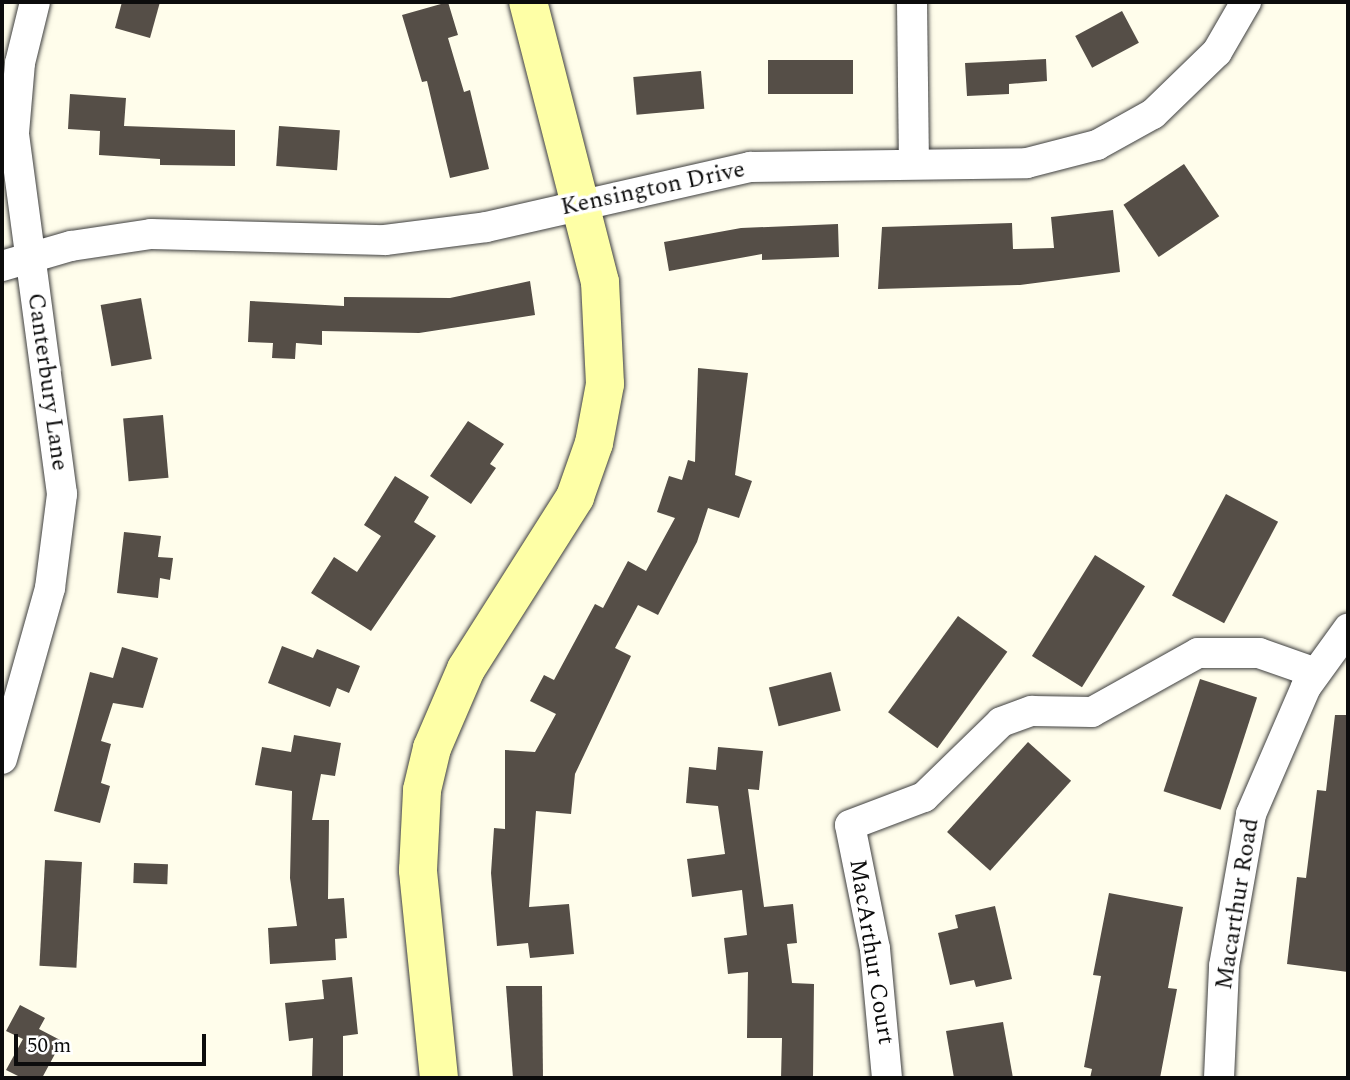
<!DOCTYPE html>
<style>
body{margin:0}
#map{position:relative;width:1350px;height:1080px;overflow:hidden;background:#fffdeb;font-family:Spectral,serif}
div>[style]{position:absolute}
.building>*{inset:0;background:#554e47;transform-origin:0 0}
.roads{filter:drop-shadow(0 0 2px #3f3f3f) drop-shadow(0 0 2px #3f3f3f)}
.street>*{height:30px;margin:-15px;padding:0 15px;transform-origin:15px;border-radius:15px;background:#fff}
.secondary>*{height:38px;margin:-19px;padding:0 19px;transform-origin:19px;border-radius:19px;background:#feffa6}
span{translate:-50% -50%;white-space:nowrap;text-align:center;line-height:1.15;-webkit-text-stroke:7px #fff;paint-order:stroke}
.street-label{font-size:24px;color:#0c0c0c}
.frame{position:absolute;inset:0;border:4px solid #0c0c0c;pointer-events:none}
.scale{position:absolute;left:14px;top:1034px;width:192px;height:32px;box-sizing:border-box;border:4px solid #0c0c0c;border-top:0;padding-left:9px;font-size:21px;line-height:24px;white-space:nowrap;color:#0c0c0c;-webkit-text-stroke:5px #fff;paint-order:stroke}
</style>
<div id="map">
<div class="building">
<div style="clip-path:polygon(122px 2px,160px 2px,150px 38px,115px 28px)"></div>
<div style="clip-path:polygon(448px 2px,458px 35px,448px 38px,464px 92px,470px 90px,489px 169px,450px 178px,427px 81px,422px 82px,402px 15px)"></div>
<div style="left:1122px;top:11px;width:36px;height:53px;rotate:62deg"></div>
<div style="clip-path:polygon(1046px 59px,1047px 81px,1009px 84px,1009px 94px,967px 96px,965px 63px)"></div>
<div style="left:768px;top:60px;width:85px;height:34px"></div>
<div style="left:701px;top:71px;width:38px;height:68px;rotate:85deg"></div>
<div style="clip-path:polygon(70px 94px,126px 98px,124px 126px,235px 130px,235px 166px,160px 165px,160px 159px,99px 155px,100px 131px,68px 129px)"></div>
<div style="left:279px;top:126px;width:61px;height:40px;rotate:4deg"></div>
<div style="left:1184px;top:164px;width:63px;height:73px;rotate:56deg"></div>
<div style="clip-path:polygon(1113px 210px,1120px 272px,1020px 285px,878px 289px,882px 227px,1012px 223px,1013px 249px,1054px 248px,1051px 217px)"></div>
<div style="clip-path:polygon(838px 224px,839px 257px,762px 260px,762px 254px,669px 271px,664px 242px,741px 228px)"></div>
<div style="clip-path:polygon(530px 281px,535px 315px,419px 333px,322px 331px,322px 345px,296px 343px,295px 359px,272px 358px,273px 343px,248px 342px,250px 301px,344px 306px,344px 297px,450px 298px)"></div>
<div style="left:141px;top:298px;width:62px;height:41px;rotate:80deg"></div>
<div style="clip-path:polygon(698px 368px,748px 373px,735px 475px,752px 481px,739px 518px,708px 508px,697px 542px,658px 615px,638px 605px,615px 648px,631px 656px,575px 774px,571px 814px,536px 811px,529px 907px,569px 904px,574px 954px,530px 958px,528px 943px,497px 946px,491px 873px,494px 828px,505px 829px,505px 750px,535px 752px,556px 714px,530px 701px,544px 675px,554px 680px,595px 604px,603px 608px,628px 561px,646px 571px,675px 518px,657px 512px,669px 476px,682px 480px,688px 460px,695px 462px)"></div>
<div style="left:163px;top:415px;width:63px;height:40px;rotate:85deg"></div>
<div style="clip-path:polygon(468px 421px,504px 444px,490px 464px,496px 468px,471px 504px,430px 476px)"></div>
<div style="clip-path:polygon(395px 476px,429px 497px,414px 522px,436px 536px,371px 631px,311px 593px,334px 557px,357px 572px,381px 536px,364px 525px)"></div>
<div style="left:1226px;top:494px;width:59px;height:115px;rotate:28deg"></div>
<div style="clip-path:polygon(124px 532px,161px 536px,158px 557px,173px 558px,170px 580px,160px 578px,158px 598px,117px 593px)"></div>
<div style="left:1095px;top:555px;width:59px;height:119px;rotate:32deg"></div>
<div style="left:958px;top:616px;width:61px;height:119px;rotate:36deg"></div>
<div style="clip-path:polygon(282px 646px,313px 658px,317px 649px,360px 666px,349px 693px,337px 688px,330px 707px,268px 683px)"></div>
<div style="clip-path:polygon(122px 647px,158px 658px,143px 708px,113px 703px,101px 741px,111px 744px,101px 783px,110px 786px,100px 823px,54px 811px,90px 672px,113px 678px)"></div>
<div style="left:831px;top:672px;width:40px;height:64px;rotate:76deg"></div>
<div style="left:1200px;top:679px;width:60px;height:118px;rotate:18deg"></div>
<div style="clip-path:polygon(1335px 715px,1348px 715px,1348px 972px,1287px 964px,1297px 877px,1306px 878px,1317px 790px,1326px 791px)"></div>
<div style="clip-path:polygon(294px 735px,341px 743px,335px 776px,321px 774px,312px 820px,329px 820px,328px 899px,344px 898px,347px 938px,335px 939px,336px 960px,270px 964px,268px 928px,297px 926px,290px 878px,292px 791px,255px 785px,262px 747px,291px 752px)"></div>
<div style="left:1028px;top:742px;width:58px;height:121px;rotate:42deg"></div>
<div style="clip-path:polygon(718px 747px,763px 751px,759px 790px,748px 789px,764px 907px,793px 904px,797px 943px,787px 944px,792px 983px,814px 984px,813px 1078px,781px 1078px,782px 1038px,747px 1038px,748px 972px,728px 974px,724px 938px,747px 935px,742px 890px,692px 897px,687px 859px,725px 854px,718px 806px,686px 803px,689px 767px,716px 770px)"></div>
<div style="left:45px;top:860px;width:37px;height:106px;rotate:3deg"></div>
<div style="left:134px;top:863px;width:34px;height:20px;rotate:2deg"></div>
<div style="clip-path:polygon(1109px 893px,1183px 907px,1168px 988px,1177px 989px,1160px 1078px,1090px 1078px,1092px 1069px,1084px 1067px,1101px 976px,1093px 975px)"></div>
<div style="clip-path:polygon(995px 906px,1012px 979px,976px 987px,974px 980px,950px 985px,938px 933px,958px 928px,955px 915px)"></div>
<div style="clip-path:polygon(352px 977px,358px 1034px,343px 1036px,343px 1078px,312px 1078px,313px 1038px,289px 1041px,285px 1003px,324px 999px,322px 980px)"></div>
<div style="clip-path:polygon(506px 986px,542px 986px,543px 1078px,513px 1078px)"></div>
<div style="clip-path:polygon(20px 1005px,45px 1018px,39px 1029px,62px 1041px,42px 1078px,22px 1078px,6px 1070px,23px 1039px,6px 1031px)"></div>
<div style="clip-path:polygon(1003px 1022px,1013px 1078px,954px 1078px,946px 1031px)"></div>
</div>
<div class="roads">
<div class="street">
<div style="left:912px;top:2px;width:161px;rotate:89.3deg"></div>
<div style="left:2px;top:266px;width:72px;rotate:-16.2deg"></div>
<div style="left:71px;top:246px;width:81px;rotate:-8.5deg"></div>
<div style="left:151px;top:234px;width:234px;rotate:1.5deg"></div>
<div style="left:385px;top:240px;width:102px;rotate:-7.3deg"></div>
<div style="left:486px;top:227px;width:271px;rotate:-12.8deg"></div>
<div style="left:750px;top:167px;width:277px;rotate:-0.8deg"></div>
<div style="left:1027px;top:163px;width:72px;rotate:-14.4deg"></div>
<div style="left:1097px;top:145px;width:64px;rotate:-29deg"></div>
<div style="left:1153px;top:114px;width:89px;rotate:-44.1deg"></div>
<div style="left:1217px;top:52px;width:58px;rotate:-59.9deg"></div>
<div style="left:2px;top:759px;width:178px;rotate:-74.3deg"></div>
<div style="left:50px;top:588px;width:95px;rotate:-82.7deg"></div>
<div style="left:62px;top:494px;width:364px;rotate:-97.6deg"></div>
<div style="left:14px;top:133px;width:70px;rotate:-85.1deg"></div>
<div style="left:20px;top:63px;width:63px;rotate:-76.2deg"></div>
<div style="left:887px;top:1078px;width:130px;rotate:-95.3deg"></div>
<div style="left:875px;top:949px;width:126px;rotate:-101.4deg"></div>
<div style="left:850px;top:825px;width:79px;rotate:-20.7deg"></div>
<div style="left:924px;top:797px;width:107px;rotate:-44.2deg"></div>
<div style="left:1001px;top:722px;width:33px;rotate:-20deg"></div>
<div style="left:1032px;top:711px;width:60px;rotate:1deg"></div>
<div style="left:1092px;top:712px;width:121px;rotate:-29.1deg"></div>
<div style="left:1198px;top:653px;width:61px"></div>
<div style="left:1259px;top:653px;width:60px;rotate:19.3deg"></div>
<div style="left:1219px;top:1078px;width:112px;rotate:-87.4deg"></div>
<div style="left:1224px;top:966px;width:154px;rotate:-79.9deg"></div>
<div style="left:1251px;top:814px;width:138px;rotate:-66.6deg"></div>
<div style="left:1306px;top:687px;width:72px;rotate:-54.1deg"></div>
</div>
<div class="secondary">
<div style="left:439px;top:1078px;width:209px;rotate:-95.8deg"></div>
<div style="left:418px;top:870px;width:80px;rotate:-87.1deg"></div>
<div style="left:422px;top:790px;width:43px;rotate:-76.6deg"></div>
<div style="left:432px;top:748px;width:86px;rotate:-66.7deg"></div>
<div style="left:466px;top:669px;width:204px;rotate:-57.6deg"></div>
<div style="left:575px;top:497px;width:57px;rotate:-70.6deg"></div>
<div style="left:594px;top:443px;width:60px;rotate:-79.4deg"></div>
<div style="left:605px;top:384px;width:102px;rotate:-92.8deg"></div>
<div style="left:600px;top:282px;width:289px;rotate:-104.4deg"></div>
</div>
</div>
<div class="street-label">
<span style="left:653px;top:189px;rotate:-12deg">Kensington Drive</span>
<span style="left:47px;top:382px;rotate:82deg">Canterbury Lane</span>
<span style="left:1238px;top:904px;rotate:-81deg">Macarthur Road</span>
<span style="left:871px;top:952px;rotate:81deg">MacArthur Court</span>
</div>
<div class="frame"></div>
<div class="scale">50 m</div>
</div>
